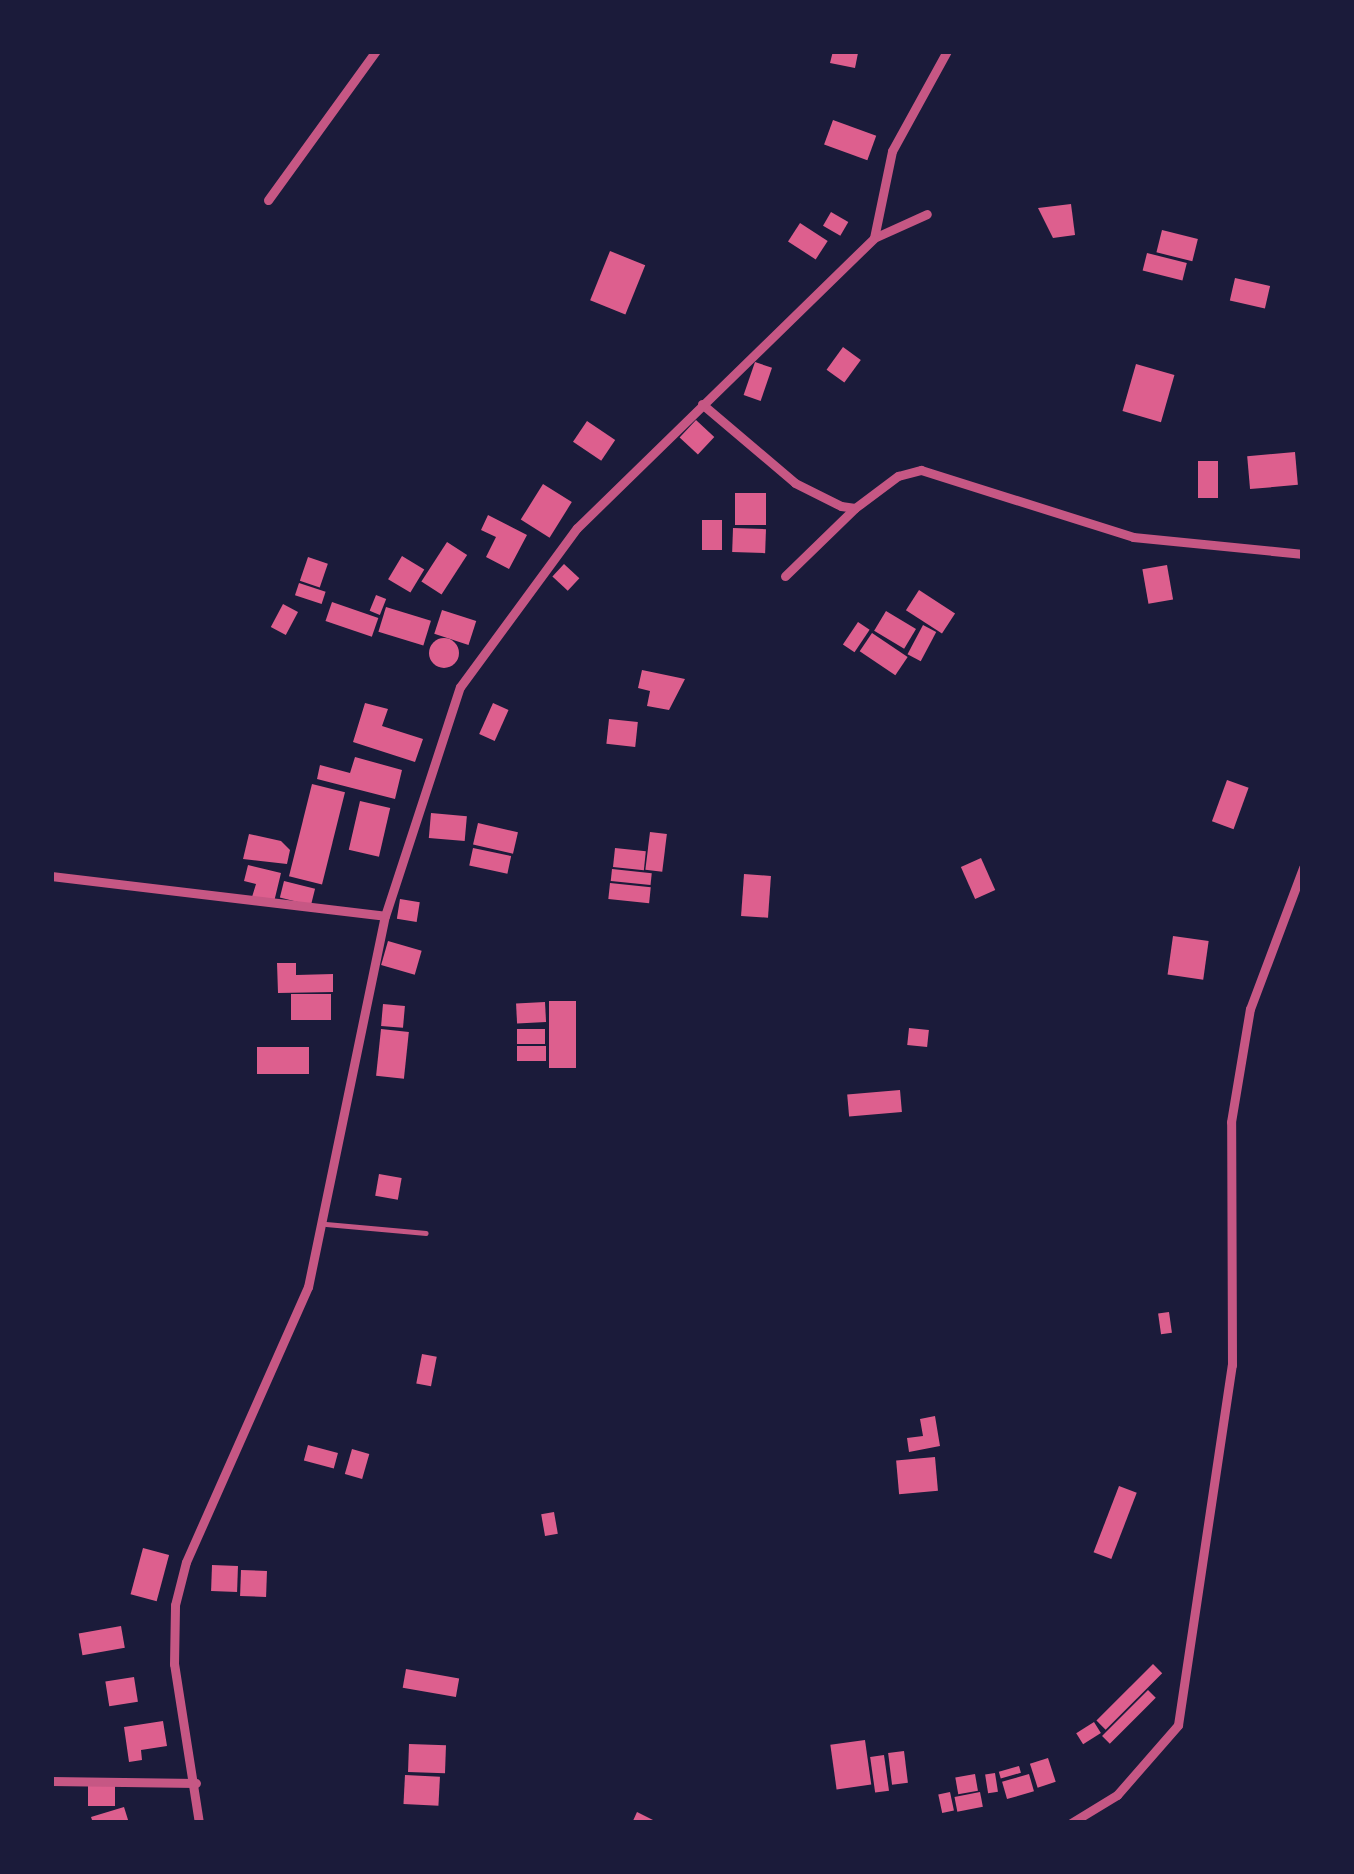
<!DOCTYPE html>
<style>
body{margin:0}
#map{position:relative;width:1354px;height:1874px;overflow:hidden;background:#1b1b3a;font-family:"DM Sans",sans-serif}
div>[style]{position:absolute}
.building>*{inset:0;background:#dd5f8e;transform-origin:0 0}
.round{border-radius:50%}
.service>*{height:4.5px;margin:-2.25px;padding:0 2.25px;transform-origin:2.25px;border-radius:2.25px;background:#c65784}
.minor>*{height:9px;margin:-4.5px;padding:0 4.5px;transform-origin:4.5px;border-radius:4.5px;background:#c65784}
span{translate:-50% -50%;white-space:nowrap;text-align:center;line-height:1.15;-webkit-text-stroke:9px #1b1b3a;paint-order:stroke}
.frame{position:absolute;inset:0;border:54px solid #1b1b3a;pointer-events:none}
</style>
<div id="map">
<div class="building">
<div style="clip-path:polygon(833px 51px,858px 53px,855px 68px,830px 63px)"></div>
<div style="left:833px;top:120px;width:46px;height:26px;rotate:20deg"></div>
<div style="clip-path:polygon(1071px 204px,1075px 235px,1053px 238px,1038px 208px)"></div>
<div style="left:831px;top:212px;width:20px;height:16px;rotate:30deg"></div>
<div style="left:800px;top:223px;width:33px;height:22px;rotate:33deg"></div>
<div style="left:1162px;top:230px;width:37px;height:23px;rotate:14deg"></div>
<div style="left:610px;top:251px;width:38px;height:53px;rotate:22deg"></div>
<div style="left:1147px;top:253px;width:41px;height:18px;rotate:14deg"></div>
<div style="left:1235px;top:278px;width:36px;height:23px;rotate:13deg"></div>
<div style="left:843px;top:347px;width:22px;height:28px;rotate:36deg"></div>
<div style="left:755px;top:362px;width:18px;height:35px;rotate:19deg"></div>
<div style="left:1136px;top:364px;width:40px;height:49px;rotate:16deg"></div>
<div style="left:696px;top:420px;width:25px;height:24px;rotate:43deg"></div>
<div style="left:587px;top:421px;width:34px;height:25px;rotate:34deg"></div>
<div style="left:1295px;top:452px;width:33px;height:48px;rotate:85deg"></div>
<div style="left:1198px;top:461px;width:20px;height:37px"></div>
<div style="left:543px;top:484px;width:34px;height:42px;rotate:32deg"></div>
<div style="left:735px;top:493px;width:31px;height:32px"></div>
<div style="clip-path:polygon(488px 515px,527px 535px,509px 569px,486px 557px,496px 537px,481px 530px)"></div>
<div style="left:702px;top:520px;width:20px;height:30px"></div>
<div style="left:733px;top:528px;width:33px;height:24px;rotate:2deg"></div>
<div style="left:447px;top:542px;width:24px;height:47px;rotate:33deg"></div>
<div style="left:402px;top:556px;width:26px;height:27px;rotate:31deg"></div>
<div style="left:308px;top:557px;width:21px;height:25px;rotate:19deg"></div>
<div style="left:564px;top:564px;width:21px;height:17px;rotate:43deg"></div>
<div style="left:1167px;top:565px;width:35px;height:25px;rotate:80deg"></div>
<div style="left:299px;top:583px;width:28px;height:13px;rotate:18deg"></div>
<div style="left:919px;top:590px;width:43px;height:24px;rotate:33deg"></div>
<div style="left:376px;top:595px;width:11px;height:17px;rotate:22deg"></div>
<div style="left:332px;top:602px;width:49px;height:20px;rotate:19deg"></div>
<div style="left:283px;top:604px;width:17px;height:26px;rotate:28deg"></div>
<div style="left:386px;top:607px;width:47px;height:26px;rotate:17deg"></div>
<div style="left:442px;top:610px;width:36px;height:25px;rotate:18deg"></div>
<div style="left:886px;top:611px;width:35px;height:23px;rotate:31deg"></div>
<div style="left:858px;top:622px;width:14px;height:27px;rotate:34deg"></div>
<div style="left:923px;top:625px;width:15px;height:33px;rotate:28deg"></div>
<div style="left:872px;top:633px;width:43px;height:22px;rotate:34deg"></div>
<div class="round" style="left:429px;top:638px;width:30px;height:30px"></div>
<div style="clip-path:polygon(642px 670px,685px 679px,669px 710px,647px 706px,650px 691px,638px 688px)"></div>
<div style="clip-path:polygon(365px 703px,388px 709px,382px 726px,423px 739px,415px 762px,353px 742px)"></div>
<div style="left:493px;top:703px;width:17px;height:34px;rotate:24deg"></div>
<div style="left:609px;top:719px;width:29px;height:25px;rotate:6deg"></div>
<div style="clip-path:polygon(355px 757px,402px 770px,395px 799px,317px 779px,320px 765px,350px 773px)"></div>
<div style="left:1227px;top:780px;width:23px;height:44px;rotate:20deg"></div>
<div style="left:312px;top:784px;width:34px;height:95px;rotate:14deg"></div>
<div style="left:360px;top:801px;width:31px;height:50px;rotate:13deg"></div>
<div style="left:431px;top:813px;width:36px;height:25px;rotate:5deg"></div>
<div style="left:478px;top:823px;width:41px;height:22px;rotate:13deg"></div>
<div style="left:650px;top:832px;width:17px;height:38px;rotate:7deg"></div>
<div style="clip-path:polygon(249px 834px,281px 841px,290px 850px,287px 864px,243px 859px)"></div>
<div style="left:473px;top:848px;width:39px;height:18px;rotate:12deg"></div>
<div style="left:615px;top:848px;width:31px;height:19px;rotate:6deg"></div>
<div style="left:981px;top:858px;width:35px;height:22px;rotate:66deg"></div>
<div style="clip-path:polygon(248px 865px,281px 873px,274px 902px,252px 897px,256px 884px,244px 881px)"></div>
<div style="left:612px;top:869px;width:40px;height:12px;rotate:6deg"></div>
<div style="left:744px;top:874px;width:27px;height:42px;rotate:4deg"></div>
<div style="left:284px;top:881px;width:32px;height:17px;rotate:14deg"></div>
<div style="left:610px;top:883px;width:41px;height:16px;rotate:6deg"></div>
<div style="left:400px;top:899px;width:20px;height:20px;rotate:9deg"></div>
<div style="left:1173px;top:936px;width:36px;height:39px;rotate:8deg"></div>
<div style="left:388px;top:941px;width:35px;height:25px;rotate:16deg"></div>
<div style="clip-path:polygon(277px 963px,296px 963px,296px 975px,333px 974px,333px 992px,278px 993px)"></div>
<div style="left:331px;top:994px;width:26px;height:40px;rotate:90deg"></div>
<div style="left:549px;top:1001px;width:27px;height:67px"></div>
<div style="left:545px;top:1002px;width:20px;height:29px;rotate:87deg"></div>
<div style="left:383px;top:1004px;width:22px;height:22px;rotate:5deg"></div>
<div style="left:909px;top:1028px;width:20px;height:17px;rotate:6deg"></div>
<div style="left:381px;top:1029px;width:28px;height:47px;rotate:6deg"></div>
<div style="left:545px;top:1029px;width:15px;height:28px;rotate:90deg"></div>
<div style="left:546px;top:1046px;width:15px;height:29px;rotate:90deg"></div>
<div style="left:309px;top:1047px;width:27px;height:52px;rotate:90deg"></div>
<div style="left:900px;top:1090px;width:22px;height:53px;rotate:85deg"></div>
<div style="left:379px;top:1174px;width:23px;height:22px;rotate:10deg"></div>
<div style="left:1169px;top:1312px;width:21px;height:11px;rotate:82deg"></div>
<div style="left:422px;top:1354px;width:15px;height:30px;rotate:11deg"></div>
<div style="clip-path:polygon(935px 1416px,940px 1446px,909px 1452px,907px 1438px,923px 1436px,920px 1419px)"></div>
<div style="left:308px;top:1445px;width:31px;height:16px;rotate:15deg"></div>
<div style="left:352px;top:1449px;width:18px;height:26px;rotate:16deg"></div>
<div style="left:935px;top:1457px;width:34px;height:39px;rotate:85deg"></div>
<div style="left:1119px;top:1486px;width:19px;height:71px;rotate:21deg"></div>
<div style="left:554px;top:1512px;width:22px;height:13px;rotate:80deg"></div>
<div style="left:143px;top:1548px;width:27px;height:48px;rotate:15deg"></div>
<div style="left:212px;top:1565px;width:26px;height:26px;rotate:2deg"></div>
<div style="left:241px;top:1570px;width:26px;height:26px;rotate:2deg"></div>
<div style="left:121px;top:1626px;width:22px;height:43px;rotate:80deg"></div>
<div style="left:1153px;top:1664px;width:13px;height:80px;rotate:45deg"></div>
<div style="left:406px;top:1669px;width:54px;height:19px;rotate:10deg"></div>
<div style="left:134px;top:1677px;width:25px;height:29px;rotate:81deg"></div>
<div style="left:1148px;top:1690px;width:11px;height:65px;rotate:45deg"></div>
<div style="clip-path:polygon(163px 1721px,167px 1746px,141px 1750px,142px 1760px,129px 1762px,124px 1727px)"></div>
<div style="left:1094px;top:1722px;width:13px;height:21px;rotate:58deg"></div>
<div style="left:865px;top:1740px;width:45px;height:35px;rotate:82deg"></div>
<div style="left:409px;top:1744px;width:37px;height:28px;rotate:2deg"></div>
<div style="left:904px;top:1751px;width:32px;height:16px;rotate:83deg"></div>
<div style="left:884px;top:1755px;width:36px;height:14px;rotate:82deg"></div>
<div style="left:1048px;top:1758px;width:25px;height:19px;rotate:72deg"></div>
<div style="left:1019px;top:1766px;width:7px;height:21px;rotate:74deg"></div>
<div style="left:995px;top:1773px;width:19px;height:10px;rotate:81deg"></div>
<div style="left:975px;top:1774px;width:17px;height:20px;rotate:80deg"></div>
<div style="left:1029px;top:1774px;width:18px;height:28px;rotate:74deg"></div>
<div style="left:405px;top:1775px;width:35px;height:29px;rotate:3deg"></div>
<div style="left:115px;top:1784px;width:22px;height:27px;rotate:90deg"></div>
<div style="left:950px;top:1792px;width:19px;height:12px;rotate:78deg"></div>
<div style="left:980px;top:1792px;width:15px;height:26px;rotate:79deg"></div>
<div style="clip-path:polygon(124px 1807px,129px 1823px,93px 1823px,91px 1817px)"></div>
<div style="clip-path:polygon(637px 1812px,659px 1823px,632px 1823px)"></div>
</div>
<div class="service">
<div style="left:326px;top:1224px;width:100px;rotate:5.1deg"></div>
</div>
<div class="minor">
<div style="left:268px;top:200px;width:184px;rotate:-54.1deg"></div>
<div style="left:874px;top:238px;width:58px;rotate:-24.4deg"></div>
<div style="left:702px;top:404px;width:122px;rotate:40.3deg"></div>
<div style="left:795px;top:483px;width:51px;rotate:26.6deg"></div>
<div style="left:841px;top:506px;width:14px;rotate:8deg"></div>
<div style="left:855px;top:508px;width:54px;rotate:-36.7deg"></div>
<div style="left:898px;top:476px;width:24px;rotate:-15deg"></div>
<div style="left:921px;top:470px;width:222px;rotate:17.5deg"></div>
<div style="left:1133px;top:537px;width:171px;rotate:5.7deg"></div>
<div style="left:785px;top:576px;width:98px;rotate:-44.2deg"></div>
<div style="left:51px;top:876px;width:336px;rotate:6.8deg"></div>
<div style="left:51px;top:1781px;width:145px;rotate:0.8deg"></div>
<div style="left:199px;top:1823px;width:161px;rotate:-98.9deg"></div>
<div style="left:174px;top:1664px;width:59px;rotate:-89deg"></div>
<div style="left:175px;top:1605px;width:44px;rotate:-75.7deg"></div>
<div style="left:186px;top:1562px;width:301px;rotate:-66.1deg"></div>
<div style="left:308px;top:1287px;width:379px;rotate:-78.3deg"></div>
<div style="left:385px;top:916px;width:241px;rotate:-71.9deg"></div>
<div style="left:460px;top:687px;width:197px;rotate:-53.7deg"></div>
<div style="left:577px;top:528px;width:415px;rotate:-44.3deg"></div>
<div style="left:874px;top:238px;width:89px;rotate:-78.3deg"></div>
<div style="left:892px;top:151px;width:114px;rotate:-61.2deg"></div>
<div style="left:1071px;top:1823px;width:54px;rotate:-31.3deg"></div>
<div style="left:1117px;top:1795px;width:93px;rotate:-48.9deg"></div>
<div style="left:1178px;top:1725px;width:364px;rotate:-81.5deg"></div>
<div style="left:1232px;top:1365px;width:243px;rotate:-90.2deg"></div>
<div style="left:1231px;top:1122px;width:115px;rotate:-80.5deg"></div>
<div style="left:1250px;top:1009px;width:151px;rotate:-69.4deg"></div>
</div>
<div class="frame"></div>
</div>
